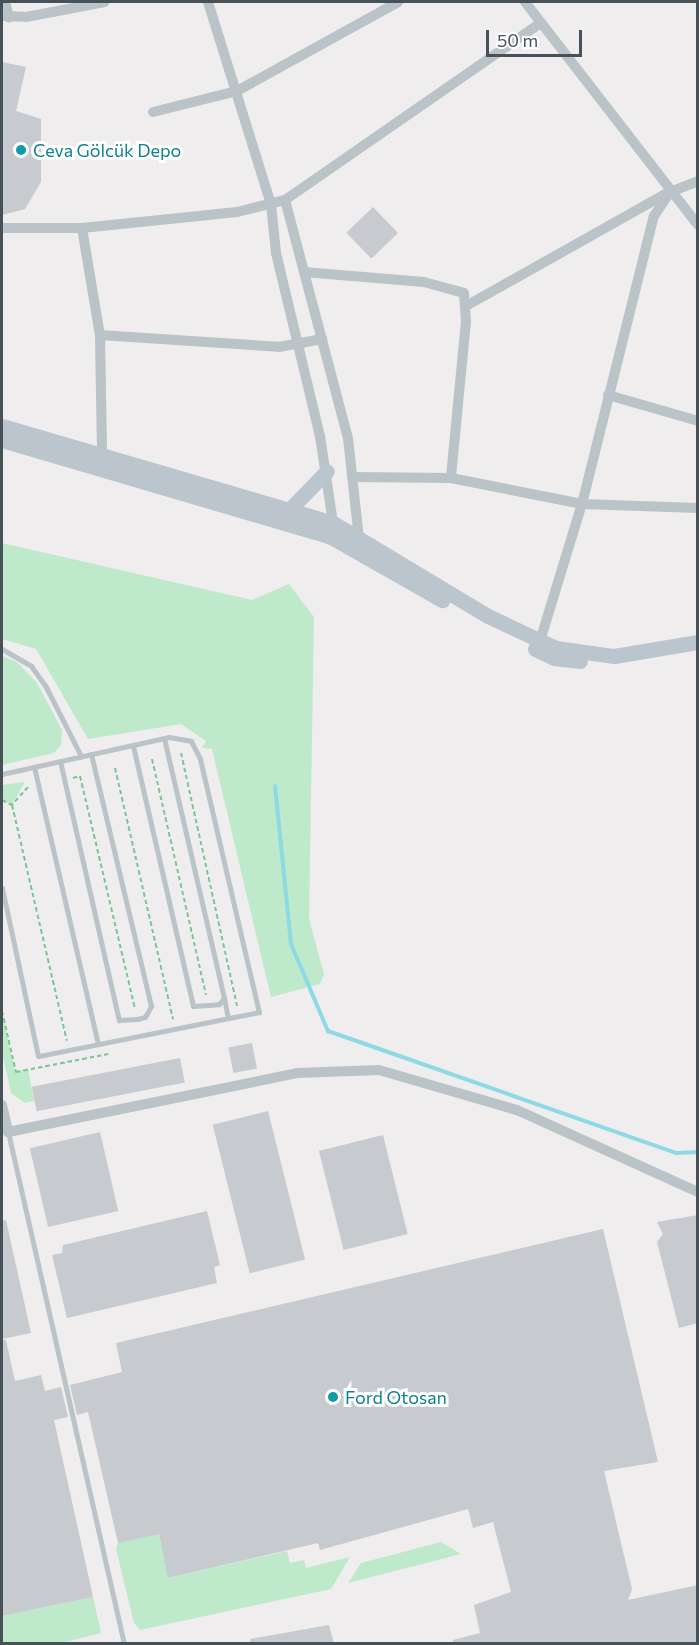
<!DOCTYPE html>
<meta charset="utf-8">
<style>
body{margin:0}
#map{position:relative;width:699px;height:1645px;overflow:hidden;background:#efeded;font-family:Commissioner,sans-serif}
div>[style]{position:absolute}
.green>*{inset:0;background:#beeacb}
.stream>*{height:4px;margin:-2px;padding:0 2px;transform-origin:2px;border-radius:2px;background:#8edae4}
.building>*{inset:0;background:#c7cacf;transform-origin:0 0}
.path>*{height:2px;margin-top:-1px;transform-origin:0;background:repeating-linear-gradient(90deg,#79c598 0 4.5px,transparent 0 7.5px)}
.lane>*{height:5px;margin:-2.5px;padding:0 2.5px;transform-origin:2.5px;border-radius:2.5px;background:#b9c3c8}
.street>*{height:10px;margin:-5px;padding:0 5px;transform-origin:5px;border-radius:5px;background:#b9c3c8}
.secondary>*{height:15px;margin:-7.5px;padding:0 7.5px;transform-origin:7.5px;border-radius:7.5px;background:#bac5cd}
.dots>*{width:16px;height:16px;translate:-50% -50%;box-sizing:border-box;border:3px solid #fff;border-radius:50%}
span{translate:-50% -50%;white-space:nowrap;text-align:center;line-height:1.15;-webkit-text-stroke:6px #fff;paint-order:stroke}
.culture-label{font-size:18px;color:#0d838f}
.left{translate:0 -50%;text-align:left}
.frame{position:absolute;inset:0;border:3px solid #475258;pointer-events:none}
.scale{position:absolute;left:486px;top:30px;width:96px;height:27px;box-sizing:border-box;border:3px solid #475258;border-top:0;padding-left:8px;font-size:18px;line-height:21px;white-space:nowrap;color:#475258;-webkit-text-stroke:4px #fff;paint-order:stroke}
</style>
<div id="map">
<div class="green">
<div style="clip-path:polygon(2px 543px,252px 600px,289px 584px,314px 617px,309px 919px,324px 974px,320px 984px,271px 997px,212px 749px,202px 748px,206px 741px,181px 724px,88px 739px,36px 649px,2px 639px)"></div>
<div style="clip-path:polygon(2px 656px,17px 662px,37px 683px,62px 730px,61px 745px,54px 753px,2px 765px)"></div>
<div style="clip-path:polygon(25px 782px,12px 805px,2px 800px,2px 785px)"></div>
<div style="clip-path:polygon(2px 1011px,15px 1071px,28px 1069px,34px 1101px,25px 1103px,11px 1093px,2px 1052px)"></div>
<div style="clip-path:polygon(157px 1527px,169px 1578px,287px 1551px,290px 1563px,304px 1560px,306px 1568px,350px 1557px,331px 1589px,140px 1630px,134px 1623px,116px 1549px,118px 1543px,153px 1535px)"></div>
<div style="clip-path:polygon(441px 1542px,461px 1554px,348px 1583px,361px 1563px)"></div>
<div style="clip-path:polygon(93px 1597px,101px 1633px,62px 1643px,2px 1643px,2px 1616px)"></div>
</div>
<div class="stream">
<div style="left:275px;top:786px;width:159px;rotate:84.2deg"></div>
<div style="left:291px;top:944px;width:95px;rotate:67deg"></div>
<div style="left:328px;top:1031px;width:370px;rotate:19.3deg"></div>
<div style="left:677px;top:1153px;width:21px;rotate:-3deg"></div>
</div>
<div class="building">
<div style="clip-path:polygon(2px 62px,26px 67px,16px 111px,41px 119px,41px 182px,25px 209px,2px 215px)"></div>
<div style="left:373px;top:207px;width:36px;height:37px;rotate:46deg"></div>
<div style="left:252px;top:1043px;width:26px;height:24px;rotate:79deg"></div>
<div style="left:180px;top:1058px;width:25px;height:151px;rotate:79deg"></div>
<div style="left:268px;top:1111px;width:153px;height:57px;rotate:76deg"></div>
<div style="left:100px;top:1132px;width:81px;height:72px;rotate:77deg"></div>
<div style="left:383px;top:1135px;width:102px;height:66px;rotate:76deg"></div>
<div style="clip-path:polygon(207px 1211px,220px 1265px,214px 1267px,217px 1283px,67px 1318px,52px 1255px,62px 1253px,63px 1245px)"></div>
<div style="clip-path:polygon(698px 1215px,698px 1323px,679px 1328px,657px 1242px,663px 1234px,657px 1222px)"></div>
<div style="clip-path:polygon(6px 1220px,31px 1333px,2px 1339px,2px 1221px)"></div>
<div style="clip-path:polygon(603px 1229px,658px 1462px,604px 1471px,632px 1589px,628px 1600px,698px 1585px,698px 1644px,453px 1644px,453px 1640px,480px 1633px,474px 1605px,511px 1592px,493px 1522px,473px 1528px,468px 1509px,320px 1550px,318px 1543px,168px 1578px,159px 1534px,118px 1543px,88px 1412px,77px 1415px,70px 1385px,122px 1372px,116px 1343px)"></div>
<div style="clip-path:polygon(2px 1340px,6px 1340px,15px 1381px,41px 1375px,45px 1391px,61px 1387px,68px 1417px,54px 1420px,93px 1597px,2px 1616px)"></div>
<div style="clip-path:polygon(329px 1625px,334px 1644px,251px 1644px,250px 1639px)"></div>
</div>
<div class="path">
<div style="left:181px;top:753px;width:259px;rotate:77.5deg"></div>
<div style="left:152px;top:759px;width:242px;rotate:77.1deg"></div>
<div style="left:115px;top:768px;width:258px;rotate:77deg"></div>
<div style="left:73px;top:778px;width:7px;rotate:-16deg"></div>
<div style="left:80px;top:776px;width:239px;rotate:76.7deg"></div>
<div style="left:28px;top:787px;width:24px;rotate:132deg"></div>
<div style="left:12px;top:805px;width:242px;rotate:76.9deg"></div>
<div style="left:2px;top:800px;width:11px;rotate:27deg"></div>
<div style="left:2px;top:1011px;width:63px;rotate:77.1deg"></div>
<div style="left:16px;top:1072px;width:94px;rotate:-11.1deg"></div>
</div>
<div class="lane">
<div style="left:2px;top:649px;width:34px;rotate:30deg"></div>
<div style="left:31px;top:666px;width:24px;rotate:54deg"></div>
<div style="left:45px;top:685px;width:80px;rotate:63.1deg"></div>
<div style="left:133px;top:746px;width:267px;rotate:77deg"></div>
<div style="left:193px;top:1006px;width:26px;rotate:-4deg"></div>
<div style="left:219px;top:1004px;width:8px;rotate:-50deg"></div>
<div style="left:224px;top:998px;width:266px;rotate:-103deg"></div>
<div style="left:60px;top:761px;width:266px;rotate:77.2deg"></div>
<div style="left:119px;top:1020px;width:18px;rotate:-3deg"></div>
<div style="left:137px;top:1019px;width:8px;rotate:-14deg"></div>
<div style="left:145px;top:1017px;width:13px;rotate:-61deg"></div>
<div style="left:151px;top:1006px;width:259px;rotate:-103.4deg"></div>
<div style="left:34px;top:767px;width:284px;rotate:77deg"></div>
<div style="left:2px;top:774px;width:171px;rotate:-12.5deg"></div>
<div style="left:169px;top:737px;width:22px;rotate:10deg"></div>
<div style="left:191px;top:741px;width:20px;rotate:63deg"></div>
<div style="left:200px;top:759px;width:260px;rotate:76.9deg"></div>
<div style="left:259px;top:1012px;width:225px;rotate:168.7deg"></div>
<div style="left:38px;top:1056px;width:172px;rotate:-102.1deg"></div>
<div style="left:224px;top:998px;width:20px;rotate:79deg"></div>
<div style="left:8px;top:1132px;width:525px;rotate:77.23deg"></div>
</div>
<div class="street">
<div style="left:5px;top:2px;width:16px;rotate:75deg"></div>
<div style="left:208px;top:2px;width:212px;rotate:72.7deg"></div>
<div style="left:271px;top:204px;width:49px;rotate:84.2deg"></div>
<div style="left:276px;top:253px;width:188px;rotate:76.5deg"></div>
<div style="left:320px;top:436px;width:88px;rotate:81.5deg"></div>
<div style="left:525px;top:2px;width:282px;rotate:52.2deg"></div>
<div style="left:2px;top:16px;width:24px;rotate:2deg"></div>
<div style="left:26px;top:17px;width:80px;rotate:-10.8deg"></div>
<div style="left:153px;top:112px;width:87px;rotate:-14deg"></div>
<div style="left:237px;top:91px;width:184px;rotate:-28.9deg"></div>
<div style="left:285px;top:200px;width:246px;rotate:75.2deg"></div>
<div style="left:348px;top:438px;width:102px;rotate:83.8deg"></div>
<div style="left:2px;top:228px;width:80px"></div>
<div style="left:82px;top:228px;width:156px;rotate:-5.9deg"></div>
<div style="left:237px;top:212px;width:49px;rotate:-14deg"></div>
<div style="left:285px;top:200px;width:311px;rotate:-34.7deg"></div>
<div style="left:82px;top:228px;width:109px;rotate:80.5deg"></div>
<div style="left:100px;top:335px;width:118px;rotate:89deg"></div>
<div style="left:304px;top:272px;width:120px;rotate:4.8deg"></div>
<div style="left:424px;top:282px;width:41px;rotate:15.4deg"></div>
<div style="left:464px;top:293px;width:28px;rotate:86deg"></div>
<div style="left:466px;top:321px;width:158px;rotate:95.5deg"></div>
<div style="left:466px;top:306px;width:231px;rotate:-29.3deg"></div>
<div style="left:100px;top:335px;width:179px;rotate:3.8deg"></div>
<div style="left:279px;top:347px;width:44px;rotate:-10.5deg"></div>
<div style="left:608px;top:395px;width:94px;rotate:16.1deg"></div>
<div style="left:352px;top:477px;width:99px;rotate:0.6deg"></div>
<div style="left:451px;top:478px;width:134px;rotate:11.2deg"></div>
<div style="left:582px;top:504px;width:116px;rotate:2deg"></div>
<div style="left:540px;top:641px;width:143px;rotate:-73deg"></div>
<div style="left:582px;top:504px;width:297px;rotate:-76deg"></div>
<div style="left:654px;top:216px;width:29px;rotate:-56deg"></div>
<div style="left:670px;top:192px;width:30px;rotate:-21deg"></div>
<div style="left:2px;top:1105px;width:28px;rotate:77deg"></div>
<div style="left:8px;top:1132px;width:295px;rotate:-11.5deg"></div>
<div style="left:297px;top:1073px;width:82px;rotate:-2.1deg"></div>
<div style="left:379px;top:1070px;width:144px;rotate:16.2deg"></div>
<div style="left:517px;top:1110px;width:199px;rotate:24.4deg"></div>
</div>
<div class="secondary">
<div style="left:2px;top:426px;width:345px;rotate:16.3deg"></div>
<div style="left:333px;top:523px;width:181px;rotate:31deg"></div>
<div style="left:488px;top:616px;width:75px;rotate:25.2deg"></div>
<div style="left:556px;top:648px;width:59px;rotate:7.9deg"></div>
<div style="left:614px;top:656px;width:85px;rotate:-9.5deg"></div>
<div style="left:2px;top:440px;width:343px;rotate:16.4deg"></div>
<div style="left:331px;top:537px;width:128px;rotate:29.6deg"></div>
<div style="left:289px;top:510px;width:54px;rotate:-45.7deg"></div>
<div style="left:535px;top:649px;width:21px;rotate:25deg"></div>
<div style="left:554px;top:658px;width:26px;rotate:7deg"></div>
</div>
<div class="dots">
<div style="left:21px;top:150px;background:#0f9aa8"></div>
<div style="left:333px;top:1397px;background:#0f9aa8"></div>
</div>
<div class="culture-label">
<span class="left" style="left:33px;top:150px">Ceva Gölcük Depo</span>
<span class="left" style="left:345px;top:1397px">Ford Otosan</span>
</div>
<div class="frame"></div>
<div class="scale">50 m</div>
</div>
